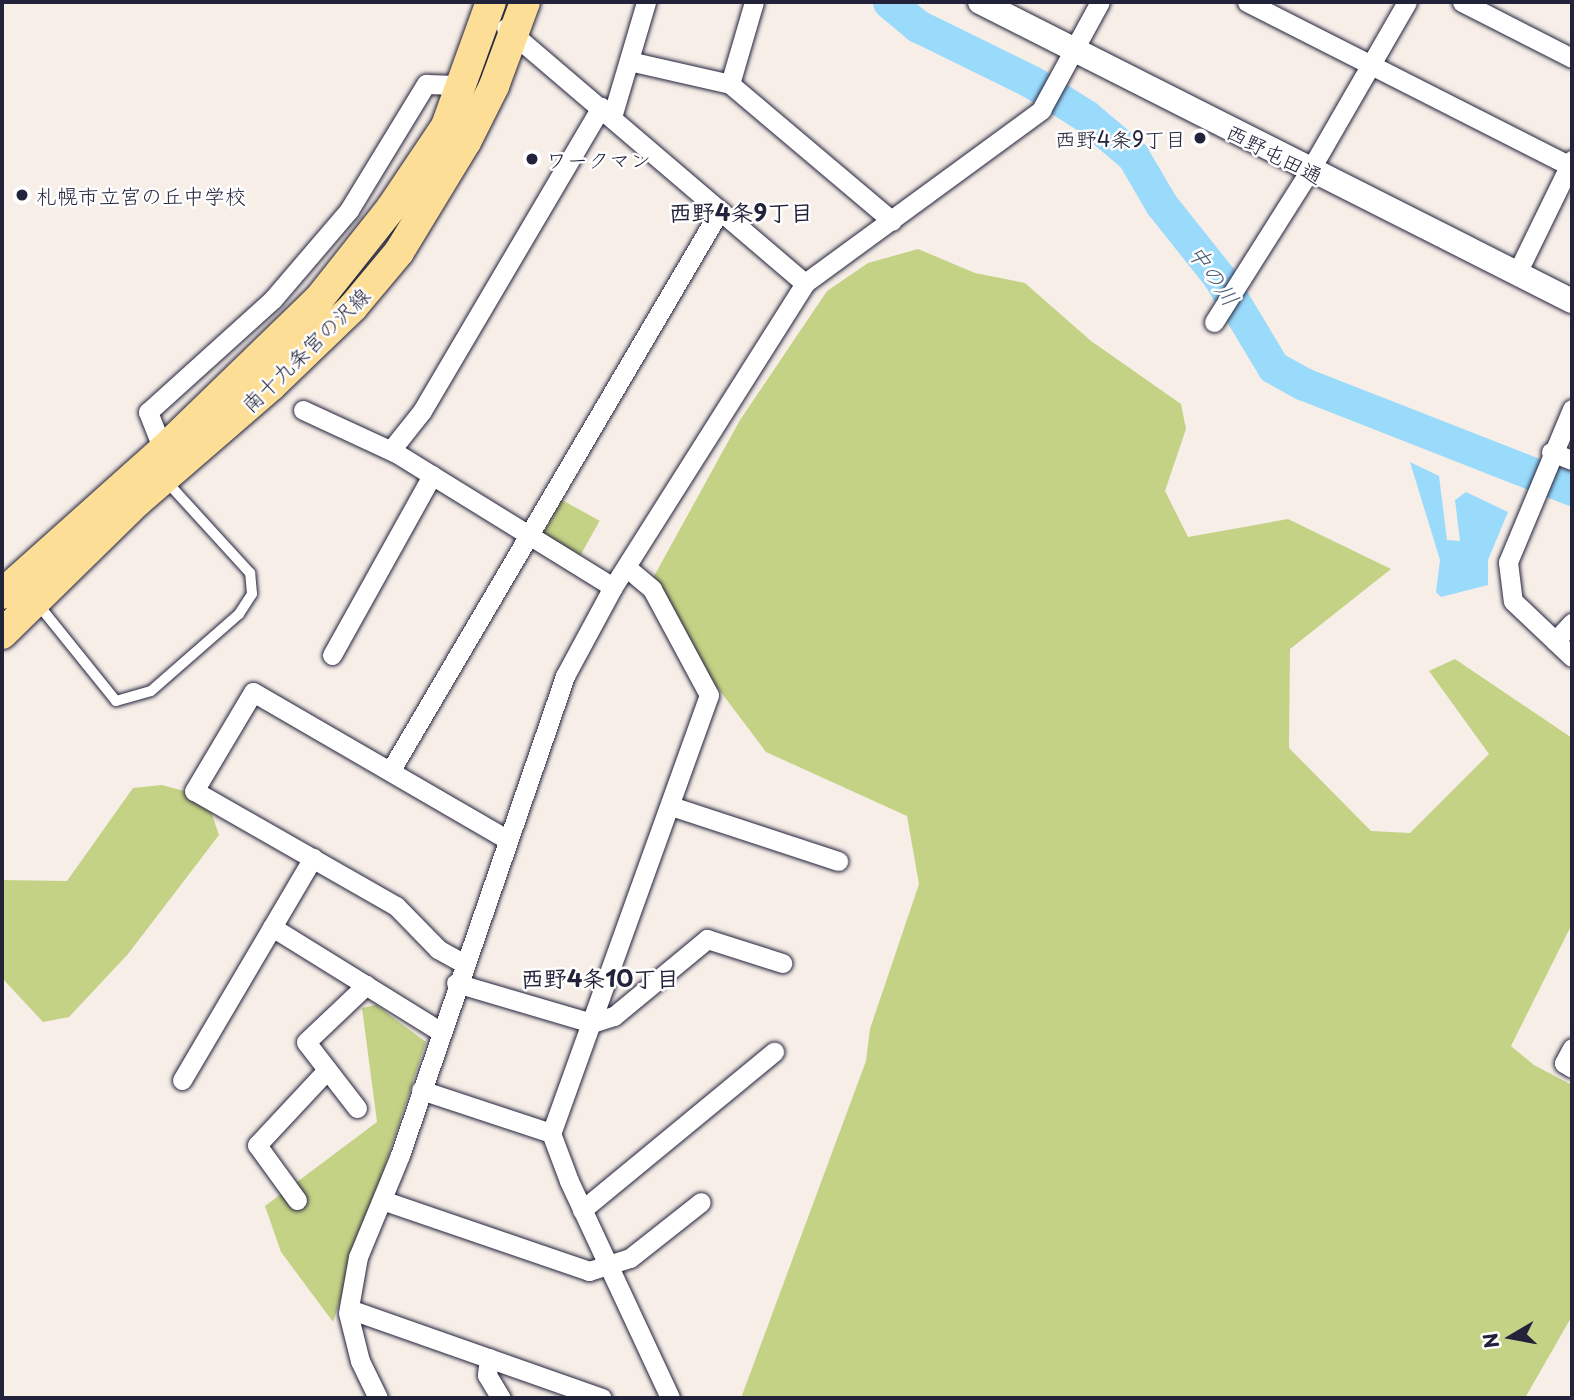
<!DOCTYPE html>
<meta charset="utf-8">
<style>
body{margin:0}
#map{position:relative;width:1574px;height:1400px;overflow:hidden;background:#f7eee8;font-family:"Playpen Sans","Klee One",sans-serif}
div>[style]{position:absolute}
.green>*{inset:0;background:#c4d286;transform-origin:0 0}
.water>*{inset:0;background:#9adbfc}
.river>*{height:33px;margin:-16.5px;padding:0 16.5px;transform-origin:16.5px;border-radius:16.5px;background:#9adbfc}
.roads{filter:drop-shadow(0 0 2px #22223b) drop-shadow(0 0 2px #22223b)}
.service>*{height:10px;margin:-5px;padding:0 5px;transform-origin:5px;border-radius:5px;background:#fff}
.minor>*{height:19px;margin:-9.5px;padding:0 9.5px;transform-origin:9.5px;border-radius:9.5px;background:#fff}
.tertiary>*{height:24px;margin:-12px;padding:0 12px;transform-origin:12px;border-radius:12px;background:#fff}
.primary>*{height:30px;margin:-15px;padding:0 15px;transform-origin:15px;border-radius:15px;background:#fdde96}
.dots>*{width:19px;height:19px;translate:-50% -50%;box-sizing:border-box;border:4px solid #fff;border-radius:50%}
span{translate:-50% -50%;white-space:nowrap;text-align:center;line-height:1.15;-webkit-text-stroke:5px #fff;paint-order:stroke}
.poi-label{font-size:21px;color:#22223b}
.right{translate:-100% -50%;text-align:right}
.left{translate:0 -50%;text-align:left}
.street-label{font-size:21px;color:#22223b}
.neighbourhood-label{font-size:23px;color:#22223b;font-weight:700}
.water-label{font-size:23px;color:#465a75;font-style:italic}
.frame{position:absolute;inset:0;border:4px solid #22223b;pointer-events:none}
.north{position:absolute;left:1476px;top:1302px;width:70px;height:70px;-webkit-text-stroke:5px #fff;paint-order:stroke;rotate:260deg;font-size:19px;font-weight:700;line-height:28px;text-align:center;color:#22223b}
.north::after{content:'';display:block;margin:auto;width:24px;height:32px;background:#22223b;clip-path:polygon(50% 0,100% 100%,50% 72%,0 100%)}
</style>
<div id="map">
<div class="green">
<div style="clip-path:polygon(918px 249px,975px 273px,1025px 283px,1091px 341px,1181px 404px,1186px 429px,1165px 491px,1188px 537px,1288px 519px,1391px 569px,1290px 649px,1289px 748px,1371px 831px,1410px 833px,1489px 754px,1429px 671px,1455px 659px,1572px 738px,1572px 924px,1511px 1046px,1534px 1065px,1572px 1085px,1572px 1316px,1525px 1398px,741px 1398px,866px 1061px,870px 1029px,919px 884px,907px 816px,766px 752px,711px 679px,653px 578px,740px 420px,827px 291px,868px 263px)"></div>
<div style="left:562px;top:500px;width:43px;height:39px;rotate:29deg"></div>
<div style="clip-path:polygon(162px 785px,206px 797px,219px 835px,128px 954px,69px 1017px,43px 1022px,2px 978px,2px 880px,67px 881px,133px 788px)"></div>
<div style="clip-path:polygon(376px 1005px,426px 1042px,333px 1322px,281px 1252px,265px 1206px,377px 1122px,362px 1008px)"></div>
</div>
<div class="water">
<div style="clip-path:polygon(1410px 462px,1439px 476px,1447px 540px,1460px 541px,1455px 500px,1466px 492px,1508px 512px,1488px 560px,1488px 585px,1441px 597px,1436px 592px,1440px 560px)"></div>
</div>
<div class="river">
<div style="left:889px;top:2px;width:38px;rotate:40deg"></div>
<div style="left:918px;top:26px;width:127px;rotate:26.2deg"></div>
<div style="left:1032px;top:82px;width:64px;rotate:32.2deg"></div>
<div style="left:1086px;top:116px;width:62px;rotate:40.4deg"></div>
<div style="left:1133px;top:156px;width:56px;rotate:59.7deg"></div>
<div style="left:1161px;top:204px;width:93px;rotate:51.5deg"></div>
<div style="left:1219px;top:277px;width:105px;rotate:59deg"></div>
<div style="left:1273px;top:367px;width:35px;rotate:29deg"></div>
<div style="left:1304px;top:384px;width:288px;rotate:21.4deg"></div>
</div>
<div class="roads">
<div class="service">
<div style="left:37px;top:603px;width:126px;rotate:51.1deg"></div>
<div style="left:116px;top:701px;width:36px;rotate:-16deg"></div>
<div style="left:151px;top:691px;width:117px;rotate:-41.2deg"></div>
<div style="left:239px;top:614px;width:24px;rotate:-57deg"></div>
<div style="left:252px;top:594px;width:21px;rotate:-95deg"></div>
<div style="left:250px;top:573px;width:123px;rotate:-132.4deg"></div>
</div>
<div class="minor">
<div style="left:1247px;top:2px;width:364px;rotate:26.9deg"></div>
<div style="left:1462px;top:2px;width:123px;rotate:27deg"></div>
<div style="left:506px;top:28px;width:393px;rotate:40.5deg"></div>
<div style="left:629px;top:61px;width:104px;rotate:12.8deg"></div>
<div style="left:730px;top:84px;width:212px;rotate:40.2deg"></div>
<div style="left:730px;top:84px;width:85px;rotate:-73.7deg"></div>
<div style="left:612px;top:117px;width:120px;rotate:-73.5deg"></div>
<div style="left:1517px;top:273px;width:126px;rotate:-64deg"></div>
<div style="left:1214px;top:322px;width:180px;rotate:-57.7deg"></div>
<div style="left:1310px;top:170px;width:194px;rotate:-60deg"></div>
<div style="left:1572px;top:409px;width:166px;rotate:112.7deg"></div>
<div style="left:1508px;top:562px;width:39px;rotate:83deg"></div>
<div style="left:1513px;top:601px;width:81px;rotate:43.5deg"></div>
<div style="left:303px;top:410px;width:102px;rotate:24.8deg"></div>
<div style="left:396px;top:453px;width:255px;rotate:31.7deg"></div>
<div style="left:163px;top:450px;width:41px;rotate:-111.5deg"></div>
<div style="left:148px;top:412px;width:169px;rotate:-42.1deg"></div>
<div style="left:273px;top:299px;width:117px;rotate:-49.5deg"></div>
<div style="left:349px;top:210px;width:148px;rotate:-58.6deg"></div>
<div style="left:426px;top:84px;width:38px;rotate:2deg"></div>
<div style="left:391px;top:450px;width:50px;rotate:-51.5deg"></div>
<div style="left:422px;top:411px;width:353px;rotate:-59.5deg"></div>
<div style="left:1551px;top:452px;width:22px;rotate:21deg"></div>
<div style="left:626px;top:567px;width:34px;rotate:40deg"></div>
<div style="left:652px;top:589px;width:120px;rotate:61.7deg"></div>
<div style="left:709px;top:695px;width:466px;rotate:109.8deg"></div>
<div style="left:551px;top:1133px;width:51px;rotate:69.4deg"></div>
<div style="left:569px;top:1181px;width:239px;rotate:65deg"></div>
<div style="left:1555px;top:641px;width:25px;rotate:-47deg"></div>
<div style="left:332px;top:655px;width:206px;rotate:-60.9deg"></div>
<div style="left:392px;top:768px;width:647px;rotate:-59.55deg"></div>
<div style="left:671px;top:806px;width:176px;rotate:18.2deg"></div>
<div style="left:272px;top:927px;width:198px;rotate:31.8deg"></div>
<div style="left:463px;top:963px;width:29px;rotate:-151deg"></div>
<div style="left:438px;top:949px;width:60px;rotate:-134.3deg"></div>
<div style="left:396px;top:906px;width:232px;rotate:-150.3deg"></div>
<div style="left:194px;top:791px;width:115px;rotate:-59.2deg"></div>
<div style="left:253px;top:692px;width:293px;rotate:30.1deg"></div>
<div style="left:456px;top:983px;width:142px;rotate:16.4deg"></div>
<div style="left:592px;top:1023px;width:23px;rotate:-18deg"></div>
<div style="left:614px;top:1016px;width:121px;rotate:-39.6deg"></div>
<div style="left:707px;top:939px;width:79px;rotate:17.7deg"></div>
<div style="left:1572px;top:1048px;width:17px;rotate:118deg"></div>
<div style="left:1564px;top:1063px;width:9px;rotate:32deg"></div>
<div style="left:182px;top:1080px;width:258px;rotate:-59.5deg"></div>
<div style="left:421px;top:1090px;width:137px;rotate:18.3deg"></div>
<div style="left:357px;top:1108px;width:83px;rotate:-127.7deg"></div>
<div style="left:306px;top:1042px;width:83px;rotate:-43.5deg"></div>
<div style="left:297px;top:1200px;width:68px;rotate:-126deg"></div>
<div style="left:257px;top:1145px;width:103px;rotate:-47deg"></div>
<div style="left:382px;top:1200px;width:219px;rotate:18.9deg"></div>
<div style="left:589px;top:1271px;width:43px;rotate:-17.6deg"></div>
<div style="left:630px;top:1258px;width:90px;rotate:-38.3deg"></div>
<div style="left:582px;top:1210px;width:249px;rotate:-39.5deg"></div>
<div style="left:349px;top:1309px;width:268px;rotate:19.4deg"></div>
<div style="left:489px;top:1358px;width:17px;rotate:97deg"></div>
<div style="left:487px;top:1375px;width:27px;rotate:59deg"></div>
<div style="left:378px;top:1398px;width:41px;rotate:-115.9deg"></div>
<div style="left:360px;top:1361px;width:49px;rotate:-104deg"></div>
<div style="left:348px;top:1313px;width:57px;rotate:-79.9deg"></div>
<div style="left:358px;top:1257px;width:110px;rotate:-67.6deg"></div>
<div style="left:400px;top:1155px;width:507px;rotate:-70.99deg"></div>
<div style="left:565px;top:676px;width:101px;rotate:-61.7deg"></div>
<div style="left:613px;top:587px;width:360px;rotate:-57.7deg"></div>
<div style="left:805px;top:283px;width:293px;rotate:-36.2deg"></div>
<div style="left:1041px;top:110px;width:123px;rotate:-61.4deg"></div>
</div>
<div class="tertiary">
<div style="left:980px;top:2px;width:663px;rotate:26.8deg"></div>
</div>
<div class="primary">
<div style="left:2px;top:594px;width:216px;rotate:-41.8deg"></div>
<div style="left:163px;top:450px;width:217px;rotate:-44.1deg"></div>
<div style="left:319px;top:299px;width:116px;rotate:-51.6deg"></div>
<div style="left:391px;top:208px;width:99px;rotate:-56.1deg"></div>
<div style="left:446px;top:126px;width:132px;rotate:-70.1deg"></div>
<div style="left:2px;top:634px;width:189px;rotate:-44.4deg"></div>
<div style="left:137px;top:502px;width:177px;rotate:-40.9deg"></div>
<div style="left:271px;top:386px;width:114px;rotate:-43.9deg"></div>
<div style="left:353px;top:307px;width:72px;rotate:-50.1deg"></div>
<div style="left:399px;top:252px;width:129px;rotate:-58.7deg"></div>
<div style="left:466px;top:142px;width:63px;rotate:-63.4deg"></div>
<div style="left:494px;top:86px;width:90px;rotate:-69.7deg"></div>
</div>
</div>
<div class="dots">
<div style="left:1200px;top:138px;background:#22223b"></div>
<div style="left:532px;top:159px;background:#22223b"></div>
<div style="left:22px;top:195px;background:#22223b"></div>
</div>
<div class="poi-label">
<span class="right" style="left:1186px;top:138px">西野4条9丁目</span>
<span class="left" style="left:546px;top:159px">ワークマン</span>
<span class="left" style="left:36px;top:195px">札幌市立宮の丘中学校</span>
</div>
<div class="street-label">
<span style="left:1275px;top:153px;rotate:27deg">西野屯田通</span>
<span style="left:305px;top:349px;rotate:-44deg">南十九条宮の沢線</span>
</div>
<div class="neighbourhood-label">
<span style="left:741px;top:212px">西野4条9丁目</span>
<span style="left:600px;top:978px">西野4条10丁目</span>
</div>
<div class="water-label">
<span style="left:1214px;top:275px;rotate:55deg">中の川</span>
</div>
<div class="frame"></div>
<div class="north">N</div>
</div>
